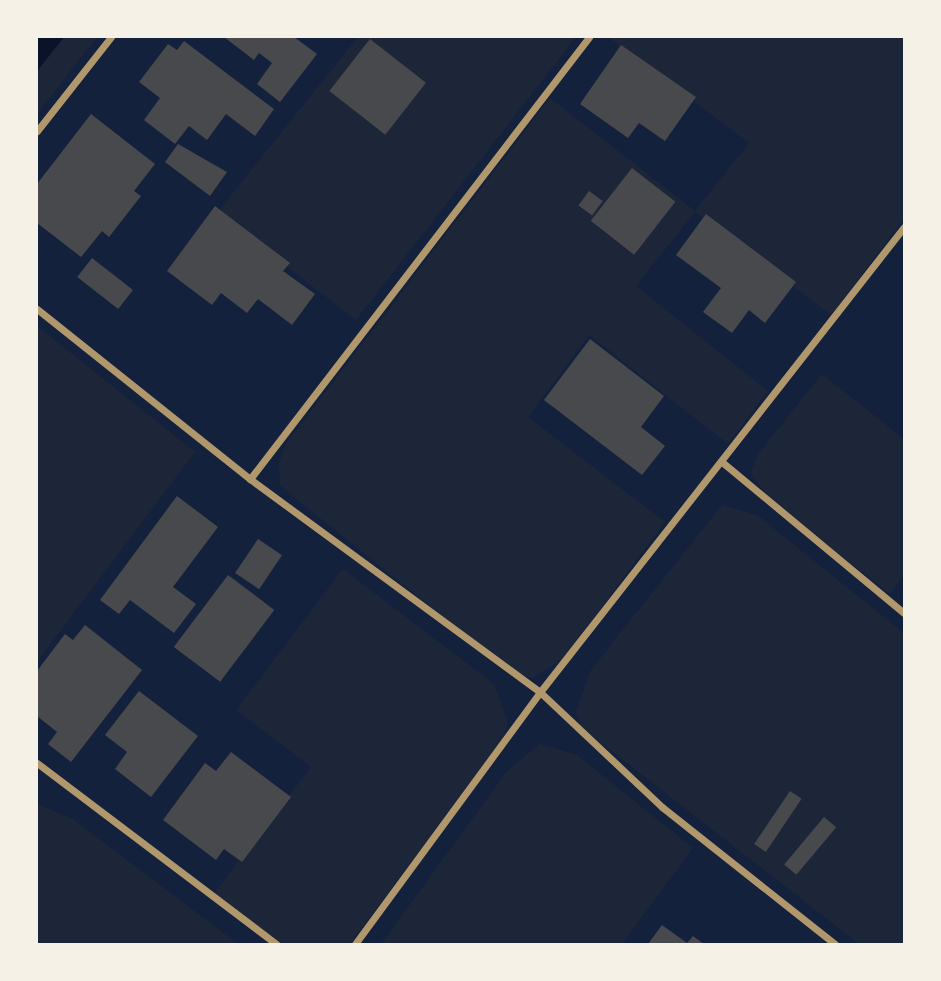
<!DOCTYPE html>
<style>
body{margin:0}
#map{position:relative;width:941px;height:981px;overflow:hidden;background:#14213d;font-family:"Alegreya Sans",sans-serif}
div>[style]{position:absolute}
.green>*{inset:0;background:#1d2539}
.water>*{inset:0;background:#0b132b}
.building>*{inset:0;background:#48494c;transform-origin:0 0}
.minor>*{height:7px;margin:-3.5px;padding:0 3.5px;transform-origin:3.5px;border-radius:3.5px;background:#b1986c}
span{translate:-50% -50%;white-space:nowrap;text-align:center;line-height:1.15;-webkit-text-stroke:7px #f6f1e7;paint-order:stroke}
.frame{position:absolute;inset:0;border:38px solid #f6f1e7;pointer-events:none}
</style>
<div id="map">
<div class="green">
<div style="clip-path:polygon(64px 37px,97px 37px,37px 114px,37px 71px)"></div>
<div style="clip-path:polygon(358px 37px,576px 37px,356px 320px,217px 213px)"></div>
<div style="clip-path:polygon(608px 37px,904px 37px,904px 219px,831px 315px,695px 212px,636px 286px,768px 391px,728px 444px,589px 335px,528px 417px,665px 522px,564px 658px,533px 678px,513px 673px,300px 502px,280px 485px,279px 464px,285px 445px,550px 98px,695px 211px,749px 143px)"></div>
<div style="clip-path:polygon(37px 326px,195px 452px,37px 662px)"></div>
<div style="clip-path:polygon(822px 374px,904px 439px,904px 575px,890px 594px,772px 501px,751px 474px,757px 455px)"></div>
<div style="clip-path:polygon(722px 505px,757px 515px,904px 633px,904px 944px,859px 944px,582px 728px,576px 711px,591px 670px)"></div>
<div style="clip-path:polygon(343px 569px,494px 684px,508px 722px,503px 739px,350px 944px,275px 944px,212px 896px,311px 767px,236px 710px)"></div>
<div style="clip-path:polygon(540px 744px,577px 755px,693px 848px,622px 944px,381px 944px,508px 770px)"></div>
<div style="clip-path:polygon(37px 804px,73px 819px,238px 944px,37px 944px)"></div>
</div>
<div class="water">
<div style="clip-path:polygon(37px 37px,64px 37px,37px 71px)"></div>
</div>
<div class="building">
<div style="clip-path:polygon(224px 37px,294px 37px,317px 54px,280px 102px,257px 84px,272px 63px,259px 53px,254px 60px)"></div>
<div style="left:370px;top:39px;width:71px;height:66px;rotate:38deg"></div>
<div style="clip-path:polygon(184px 41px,274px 109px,255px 136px,226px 114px,207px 140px,189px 126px,175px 144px,144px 120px,160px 98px,139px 82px,168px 44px,177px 50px)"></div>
<div style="clip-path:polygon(621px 45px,696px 97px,665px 141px,639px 123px,628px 138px,580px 104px)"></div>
<div style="clip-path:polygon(91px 114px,155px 164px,134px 191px,141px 196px,109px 237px,102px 231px,81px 257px,37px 223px,37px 184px)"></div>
<div style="clip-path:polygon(178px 144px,227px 172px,210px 196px,165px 162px)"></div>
<div style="left:632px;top:168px;width:55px;height:67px;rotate:38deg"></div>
<div style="left:589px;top:191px;width:17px;height:18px;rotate:36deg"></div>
<div style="clip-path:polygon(215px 206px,290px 263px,283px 271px,315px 294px,292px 325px,258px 299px,247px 313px,221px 293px,212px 305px,167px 271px)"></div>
<div style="clip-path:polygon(706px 214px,796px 282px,765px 323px,749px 310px,732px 333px,703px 312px,721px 288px,676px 255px)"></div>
<div style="left:92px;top:258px;width:52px;height:24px;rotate:38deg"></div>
<div style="clip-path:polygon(590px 339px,664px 396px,641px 427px,665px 446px,642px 475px,544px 400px)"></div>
<div style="clip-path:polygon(177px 496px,218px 527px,173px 587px,196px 604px,174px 633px,130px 600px,119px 614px,100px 600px)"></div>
<div style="left:258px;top:539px;width:29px;height:41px;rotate:34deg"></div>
<div style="left:228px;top:575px;width:58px;height:90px;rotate:37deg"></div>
<div style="clip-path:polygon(85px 625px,142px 670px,71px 762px,48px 744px,57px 732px,37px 716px,37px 671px,65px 634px,73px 640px)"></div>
<div style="clip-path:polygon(139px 691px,198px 736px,151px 797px,115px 769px,127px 752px,105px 735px)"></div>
<div style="clip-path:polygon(231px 752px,291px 797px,242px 862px,224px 849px,216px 860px,163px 820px,205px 763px,216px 771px)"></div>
<div style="left:790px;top:791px;width:14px;height:64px;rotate:34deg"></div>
<div style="left:824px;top:817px;width:16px;height:62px;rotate:40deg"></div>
<div style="clip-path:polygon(662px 925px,687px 943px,693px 936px,704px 944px,648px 944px)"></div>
</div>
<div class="minor">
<div style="left:37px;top:131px;width:120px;rotate:-51.8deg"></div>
<div style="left:37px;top:309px;width:273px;rotate:38.6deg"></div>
<div style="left:250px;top:479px;width:360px;rotate:36.3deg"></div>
<div style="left:540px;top:692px;width:168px;rotate:43.3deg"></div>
<div style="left:662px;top:807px;width:221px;rotate:38.4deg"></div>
<div style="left:722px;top:462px;width:236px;rotate:39.7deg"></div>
<div style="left:250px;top:479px;width:557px;rotate:-52.51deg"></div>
<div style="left:37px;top:763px;width:300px;rotate:37.1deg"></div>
<div style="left:355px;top:944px;width:313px;rotate:-53.7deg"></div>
<div style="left:540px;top:692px;width:591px;rotate:-51.95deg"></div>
</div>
<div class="frame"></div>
</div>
